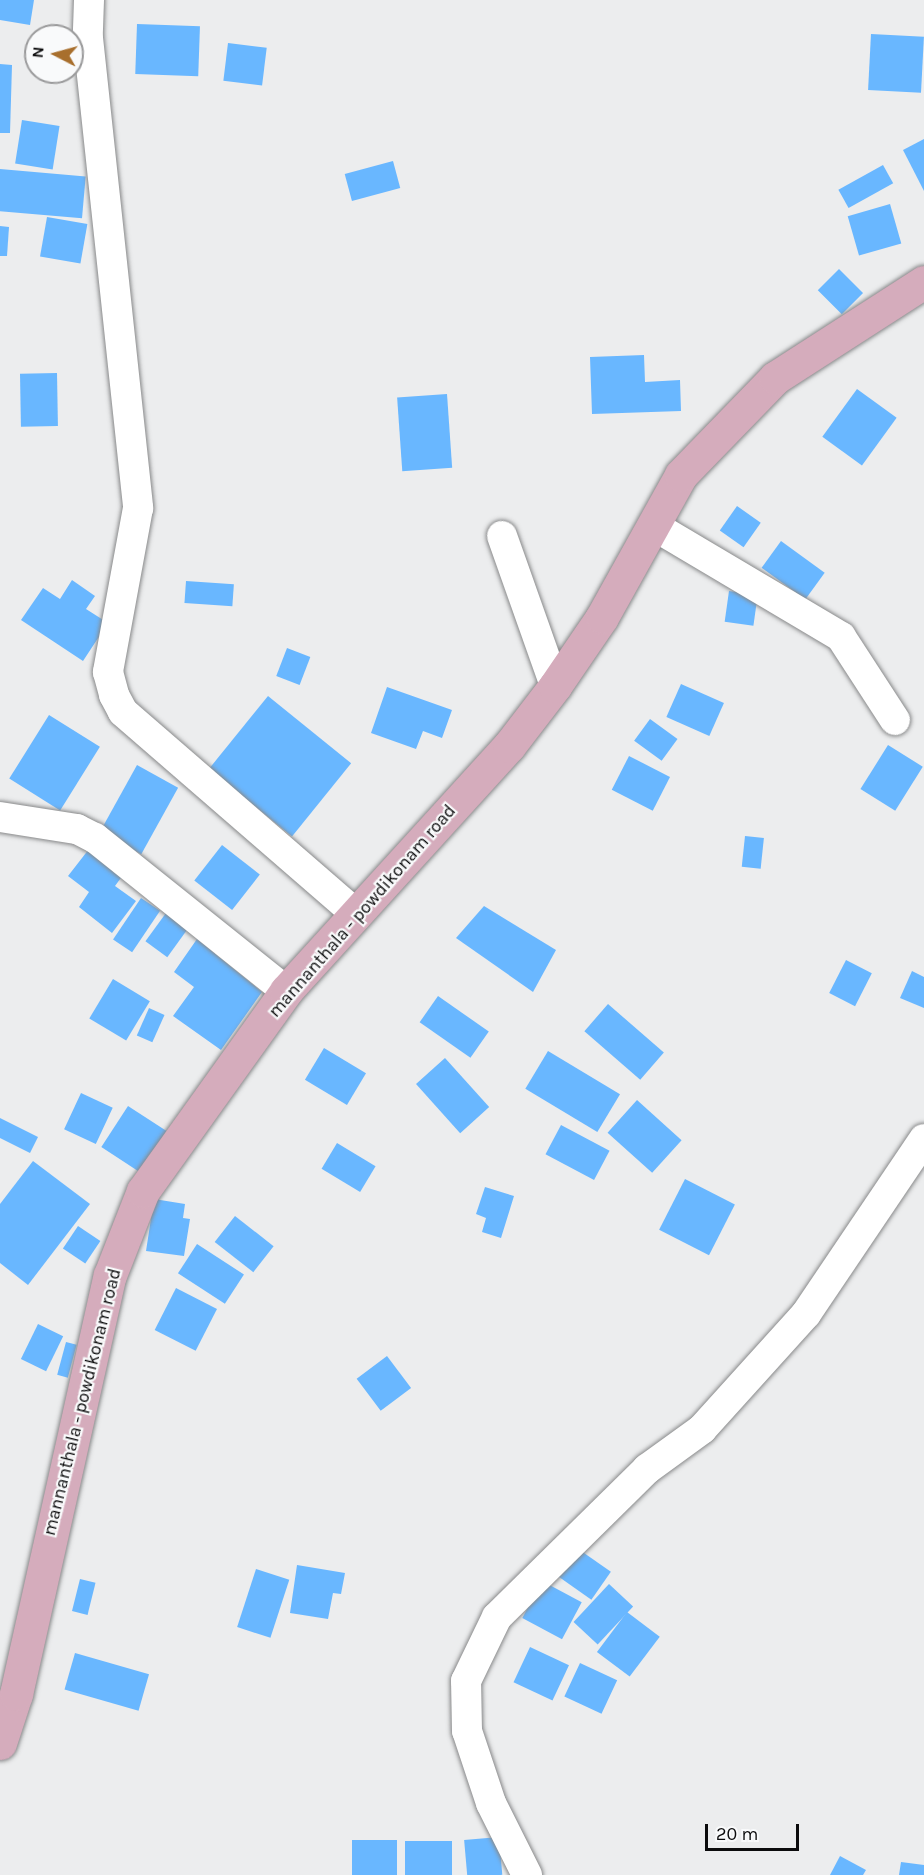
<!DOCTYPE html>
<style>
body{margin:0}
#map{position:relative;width:924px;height:1875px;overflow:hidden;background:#ecedee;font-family:Karla,sans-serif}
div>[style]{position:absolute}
.building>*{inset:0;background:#69b7ff;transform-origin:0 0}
.roads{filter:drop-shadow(0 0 2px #88898a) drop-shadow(0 0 2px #88898a)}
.minor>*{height:30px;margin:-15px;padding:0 15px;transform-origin:15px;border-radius:15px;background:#fff}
.major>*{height:33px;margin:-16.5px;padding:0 16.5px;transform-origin:16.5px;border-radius:16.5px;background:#d5acbc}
span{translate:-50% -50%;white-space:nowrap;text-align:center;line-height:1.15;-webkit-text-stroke:4.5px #f9fafb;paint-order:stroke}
.street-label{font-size:18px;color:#0b0b0c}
.north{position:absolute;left:24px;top:24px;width:60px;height:60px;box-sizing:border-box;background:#f9fafb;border:2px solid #9a9a9b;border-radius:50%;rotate:276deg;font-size:16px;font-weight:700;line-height:24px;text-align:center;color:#0b0b0c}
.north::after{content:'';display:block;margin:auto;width:21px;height:27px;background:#a86f2d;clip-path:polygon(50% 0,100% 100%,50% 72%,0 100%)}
.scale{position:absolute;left:705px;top:1824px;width:94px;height:27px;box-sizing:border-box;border:3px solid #0b0b0c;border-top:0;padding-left:8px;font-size:18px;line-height:21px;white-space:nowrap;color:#0b0b0c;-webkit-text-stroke:4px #f9fafb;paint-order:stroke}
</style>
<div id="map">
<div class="building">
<div style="clip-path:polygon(0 0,34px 0,30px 25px,0 20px)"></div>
<div style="left:137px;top:24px;width:63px;height:50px;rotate:2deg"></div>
<div style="left:871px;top:34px;width:53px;height:56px;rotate:3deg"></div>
<div style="left:228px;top:43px;width:39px;height:38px;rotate:7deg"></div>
<div style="clip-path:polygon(0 64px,12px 65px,10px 133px,0 133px)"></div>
<div style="left:22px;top:120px;width:38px;height:44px;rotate:9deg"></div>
<div style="clip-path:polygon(924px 139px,924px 191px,903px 150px)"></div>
<div style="left:393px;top:161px;width:28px;height:50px;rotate:75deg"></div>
<div style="left:883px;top:165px;width:21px;height:51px;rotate:61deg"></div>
<div style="left:0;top:169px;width:86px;height:42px;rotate:5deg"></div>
<div style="left:890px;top:204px;width:41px;height:44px;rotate:74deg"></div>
<div style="left:47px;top:217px;width:41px;height:40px;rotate:10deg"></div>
<div style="clip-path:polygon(0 226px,9px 227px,7px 256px,0 256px)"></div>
<div style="left:839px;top:269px;width:34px;height:30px;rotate:45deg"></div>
<div style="clip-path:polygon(644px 355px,645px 382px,680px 380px,681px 411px,592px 414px,590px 357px)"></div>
<div style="left:57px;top:373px;width:53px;height:37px;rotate:89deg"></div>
<div style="left:857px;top:389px;width:49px;height:59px;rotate:36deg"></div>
<div style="left:447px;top:394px;width:74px;height:50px;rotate:86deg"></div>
<div style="left:737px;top:506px;width:29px;height:30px;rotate:35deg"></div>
<div style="left:781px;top:541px;width:54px;height:33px;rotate:36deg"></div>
<div style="clip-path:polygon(72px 580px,95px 596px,86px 609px,108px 623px,83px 661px,21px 620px,43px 588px,60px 599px)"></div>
<div style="left:186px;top:581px;width:48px;height:22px;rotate:4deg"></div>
<div style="left:729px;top:591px;width:29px;height:31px;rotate:8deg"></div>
<div style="left:287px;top:648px;width:25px;height:30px;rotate:21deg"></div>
<div style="left:681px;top:684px;width:47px;height:36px;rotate:24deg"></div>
<div style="clip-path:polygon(387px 687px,452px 710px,442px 738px,423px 731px,416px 749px,371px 733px)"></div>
<div style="left:268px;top:696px;width:107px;height:94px;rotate:39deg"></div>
<div style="left:49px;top:715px;width:60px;height:75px;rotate:32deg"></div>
<div style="left:650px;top:719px;width:34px;height:27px;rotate:36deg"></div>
<div style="left:888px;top:745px;width:41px;height:52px;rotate:32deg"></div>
<div style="left:629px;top:756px;width:46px;height:38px;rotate:27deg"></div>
<div style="left:137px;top:765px;width:47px;height:76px;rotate:29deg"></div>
<div style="left:745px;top:836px;width:19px;height:31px;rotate:6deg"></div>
<div style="left:222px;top:845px;width:48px;height:45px;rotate:38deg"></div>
<div style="clip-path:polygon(89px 849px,123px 875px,115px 886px,136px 901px,112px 933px,79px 907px,89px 892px,68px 876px)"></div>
<div style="left:141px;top:898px;width:23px;height:50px;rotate:34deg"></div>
<div style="clip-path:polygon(484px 906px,556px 950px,533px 992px,456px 938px)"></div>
<div style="left:166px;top:913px;width:27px;height:35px;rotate:36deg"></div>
<div style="clip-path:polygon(197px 939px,262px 992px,221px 1050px,173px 1016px,194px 987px,174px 972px)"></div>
<div style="left:846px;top:960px;width:29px;height:37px;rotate:27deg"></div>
<div style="clip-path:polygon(912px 971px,924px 977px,924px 1008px,900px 998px)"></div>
<div style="left:113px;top:979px;width:43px;height:46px;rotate:31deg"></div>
<div style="left:438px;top:996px;width:62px;height:32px;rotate:35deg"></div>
<div style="left:608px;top:1004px;width:74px;height:36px;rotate:41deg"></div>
<div style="left:149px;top:1008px;width:17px;height:30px;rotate:24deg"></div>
<div style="left:324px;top:1048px;width:49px;height:37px;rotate:31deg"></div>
<div style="left:548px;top:1051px;width:84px;height:44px;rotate:31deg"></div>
<div style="left:445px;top:1058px;width:66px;height:39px;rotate:48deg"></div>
<div style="left:81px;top:1093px;width:35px;height:40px;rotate:25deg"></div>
<div style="left:637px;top:1100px;width:60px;height:44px;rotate:42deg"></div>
<div style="left:128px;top:1106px;width:46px;height:49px;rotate:33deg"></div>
<div style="clip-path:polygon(0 1118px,38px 1137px,30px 1153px,0 1138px)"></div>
<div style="left:561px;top:1125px;width:55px;height:33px;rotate:28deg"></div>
<div style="left:337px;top:1143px;width:45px;height:30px;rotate:31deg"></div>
<div style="clip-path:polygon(33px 1161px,90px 1204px,28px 1285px,0 1263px,0 1204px)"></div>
<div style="left:685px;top:1179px;width:56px;height:57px;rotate:27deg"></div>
<div style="clip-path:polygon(485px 1187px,514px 1196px,501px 1238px,482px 1232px,486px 1218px,476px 1214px)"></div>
<div style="clip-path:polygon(154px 1199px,185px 1204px,183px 1218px,190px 1219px,184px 1256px,146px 1251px)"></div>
<div style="left:235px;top:1216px;width:49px;height:33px;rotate:38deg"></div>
<div style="left:78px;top:1226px;width:27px;height:27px;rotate:34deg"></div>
<div style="left:197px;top:1244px;width:56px;height:35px;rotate:33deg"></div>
<div style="left:176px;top:1288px;width:46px;height:47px;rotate:27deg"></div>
<div style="left:38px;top:1324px;width:28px;height:39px;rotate:26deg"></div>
<div style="left:66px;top:1342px;width:11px;height:34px;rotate:15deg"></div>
<div style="left:387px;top:1356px;width:40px;height:38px;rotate:53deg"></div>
<div style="left:574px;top:1546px;width:45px;height:34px;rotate:35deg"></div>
<div style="clip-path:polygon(297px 1565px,345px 1573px,341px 1594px,333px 1593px,328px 1619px,290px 1613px)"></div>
<div style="left:256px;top:1569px;width:35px;height:61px;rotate:18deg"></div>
<div style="left:80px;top:1579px;width:16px;height:33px;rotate:14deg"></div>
<div style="left:542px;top:1581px;width:45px;height:42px;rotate:28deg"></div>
<div style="left:609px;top:1584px;width:33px;height:52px;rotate:43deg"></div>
<div style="left:627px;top:1612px;width:41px;height:50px;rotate:37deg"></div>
<div style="left:530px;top:1647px;width:43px;height:39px;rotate:25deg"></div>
<div style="left:75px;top:1653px;width:77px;height:38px;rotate:16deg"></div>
<div style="left:580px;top:1663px;width:41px;height:37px;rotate:25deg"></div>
<div style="left:499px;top:1837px;width:38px;height:35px;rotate:85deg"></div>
<div style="left:352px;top:1840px;width:45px;height:35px"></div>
<div style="left:405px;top:1841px;width:47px;height:34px"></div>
<div style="clip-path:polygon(840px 1856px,866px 1870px,863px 1875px,830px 1875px)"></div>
<div style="clip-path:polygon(901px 1862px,924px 1865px,924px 1875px,899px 1875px)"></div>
</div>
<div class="roads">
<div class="minor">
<div style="left:89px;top:0;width:38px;rotate:92deg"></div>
<div style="left:88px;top:38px;width:473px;rotate:83.9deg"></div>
<div style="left:138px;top:508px;width:167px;rotate:100.4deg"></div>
<div style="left:108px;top:672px;width:24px;rotate:75deg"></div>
<div style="left:114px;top:695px;width:19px;rotate:62deg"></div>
<div style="left:123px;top:712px;width:310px;rotate:40.9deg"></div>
<div style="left:656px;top:527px;width:215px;rotate:30.7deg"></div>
<div style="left:841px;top:637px;width:99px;rotate:57deg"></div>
<div style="left:502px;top:536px;width:159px;rotate:70.5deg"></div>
<div style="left:0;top:817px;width:78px;rotate:8.9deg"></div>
<div style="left:77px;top:829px;width:20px;rotate:27deg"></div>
<div style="left:95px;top:838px;width:245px;rotate:38.7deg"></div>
<div style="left:527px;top:1875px;width:80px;rotate:-116.6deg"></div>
<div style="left:491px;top:1803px;width:76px;rotate:-108.4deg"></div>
<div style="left:467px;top:1731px;width:50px;rotate:-91.1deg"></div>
<div style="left:466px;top:1681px;width:71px;rotate:-64.2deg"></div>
<div style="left:497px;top:1617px;width:211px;rotate:-44.6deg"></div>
<div style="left:647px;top:1469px;width:68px;rotate:-36deg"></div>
<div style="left:702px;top:1429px;width:155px;rotate:-47.9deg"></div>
<div style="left:806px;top:1314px;width:211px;rotate:-56deg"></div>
</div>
<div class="major">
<div style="left:0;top:1743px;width:52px;rotate:-71.9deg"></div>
<div style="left:16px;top:1694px;width:429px;rotate:-77.4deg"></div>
<div style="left:110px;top:1275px;width:90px;rotate:-68.6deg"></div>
<div style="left:143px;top:1191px;width:246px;rotate:-54.4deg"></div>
<div style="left:286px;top:991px;width:331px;rotate:-47.7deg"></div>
<div style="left:509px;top:746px;width:76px;rotate:-52.5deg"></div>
<div style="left:555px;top:686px;width:83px;rotate:-55.7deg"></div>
<div style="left:602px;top:617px;width:162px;rotate:-60.9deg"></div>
<div style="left:681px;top:475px;width:135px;rotate:-45.9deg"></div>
<div style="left:775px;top:378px;width:177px;rotate:-32.8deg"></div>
</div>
</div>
<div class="street-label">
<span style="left:362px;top:911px;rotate:-49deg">mannanthala - powdikonam road</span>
<span style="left:82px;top:1402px;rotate:-76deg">mannanthala - powdikonam road</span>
</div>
<div class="north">N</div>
<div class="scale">20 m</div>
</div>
